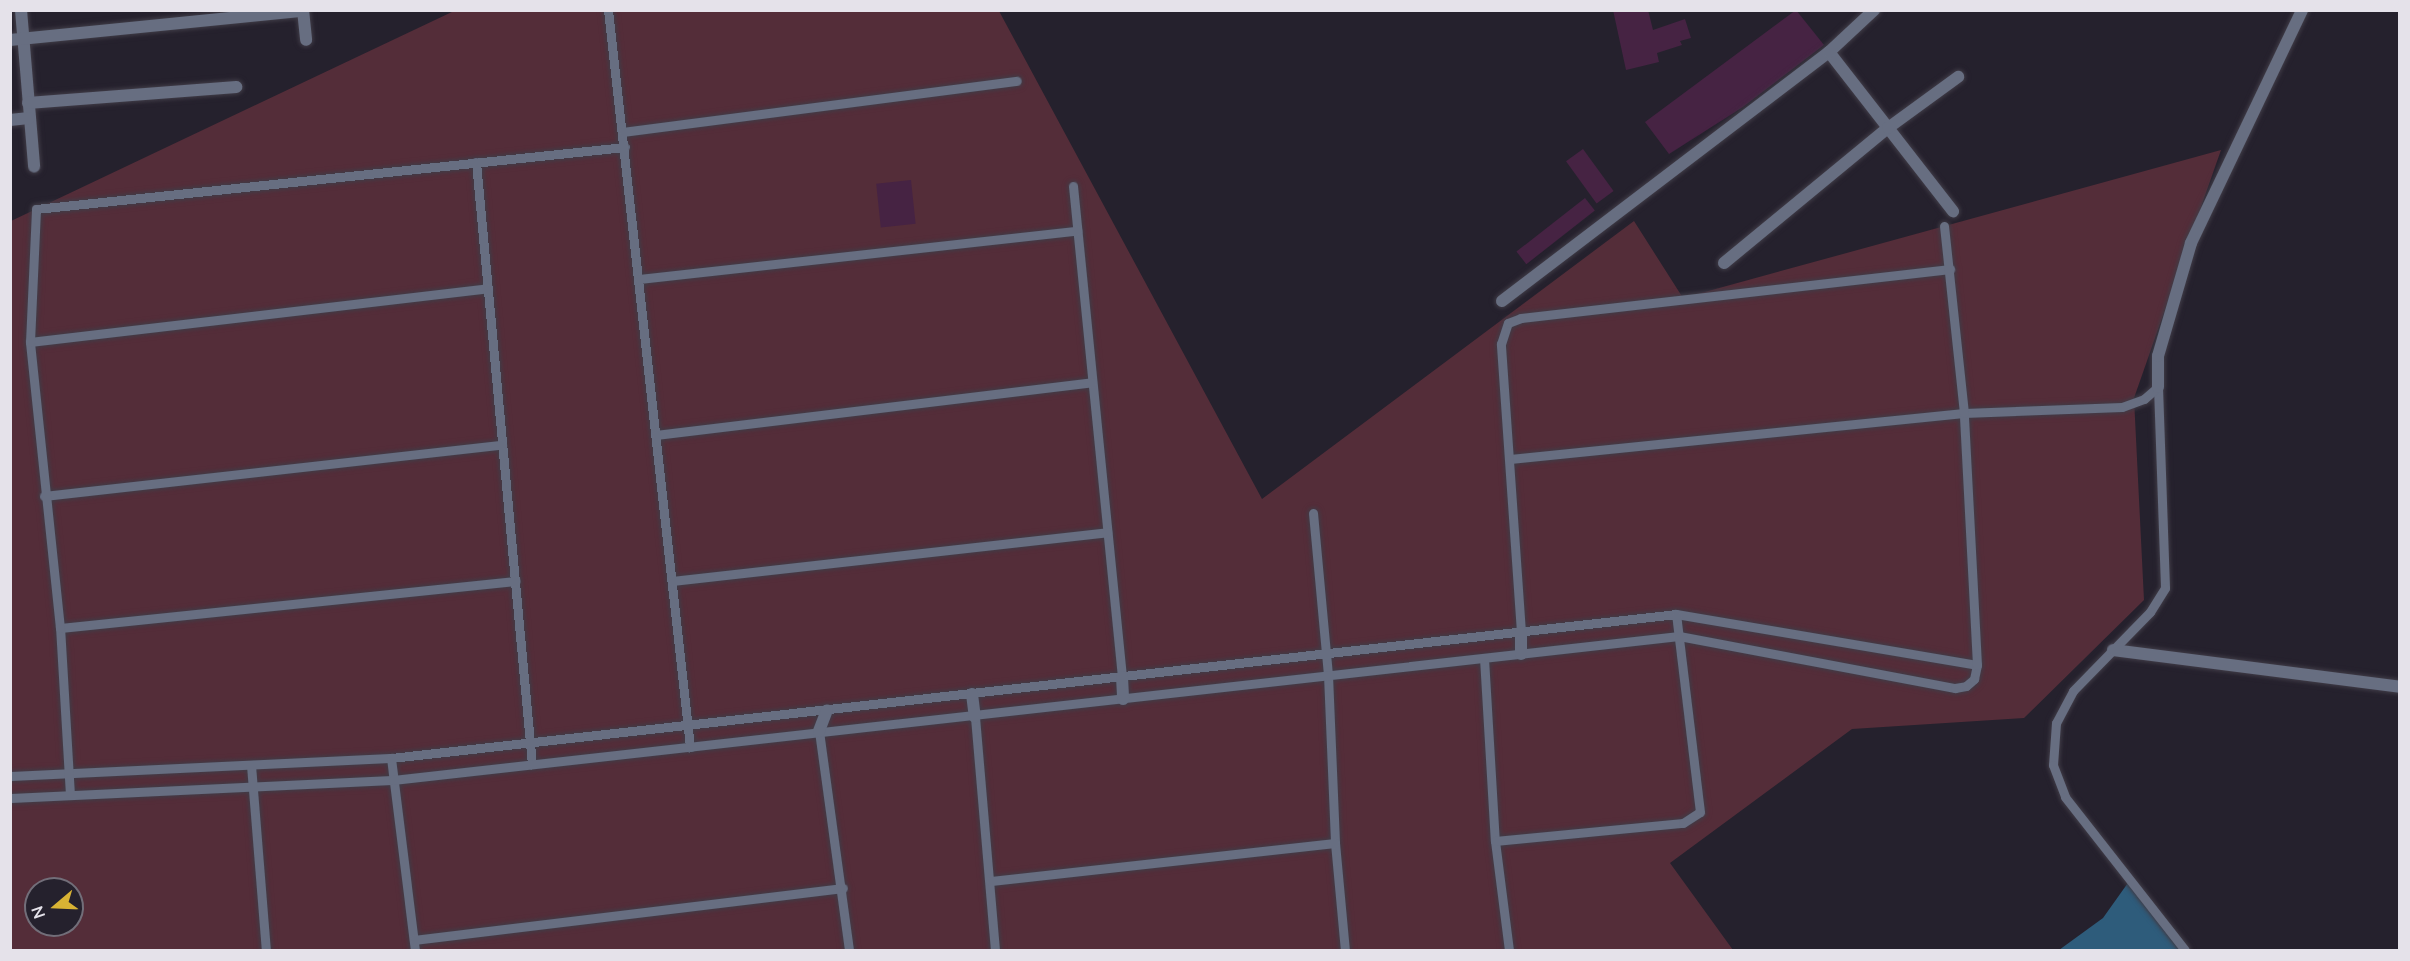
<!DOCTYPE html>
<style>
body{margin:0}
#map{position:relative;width:2410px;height:961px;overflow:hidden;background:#25212d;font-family:"Nunito Sans",sans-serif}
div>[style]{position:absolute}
.green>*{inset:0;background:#542d39}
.water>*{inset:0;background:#2e5c7b}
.building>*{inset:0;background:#462343;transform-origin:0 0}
.roads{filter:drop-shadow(0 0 2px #403c47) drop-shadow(0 0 2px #403c47)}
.service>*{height:9px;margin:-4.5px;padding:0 4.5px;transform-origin:4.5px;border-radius:4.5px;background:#676e81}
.minor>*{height:12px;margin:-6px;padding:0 6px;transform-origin:6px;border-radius:6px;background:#676e81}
span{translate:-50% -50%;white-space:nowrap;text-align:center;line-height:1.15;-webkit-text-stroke:6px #25212d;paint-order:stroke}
.frame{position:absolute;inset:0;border:12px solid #e5e2ea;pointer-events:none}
.north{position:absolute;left:24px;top:877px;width:60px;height:60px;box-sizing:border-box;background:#25212d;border:2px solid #726e79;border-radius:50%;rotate:251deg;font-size:16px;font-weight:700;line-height:24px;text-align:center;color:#e5e2ea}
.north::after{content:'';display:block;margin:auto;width:21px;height:27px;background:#d9b334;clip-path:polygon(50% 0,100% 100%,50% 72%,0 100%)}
</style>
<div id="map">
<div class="green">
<div style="clip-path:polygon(evenodd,454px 11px,999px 11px,1262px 499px,1634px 221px,1683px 298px,2221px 150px,2134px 398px,2144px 600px,2024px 718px,1852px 729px,1670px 863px,1733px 950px,11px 950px,11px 221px,454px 11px,36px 889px,72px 889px,72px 925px,36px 925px,36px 889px)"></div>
</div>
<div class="water">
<div style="clip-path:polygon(2130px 880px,2185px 950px,2059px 950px,2103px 918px)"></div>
</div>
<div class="building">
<div style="clip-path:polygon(1613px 10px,1648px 10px,1653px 30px,1685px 19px,1691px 38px,1680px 41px,1682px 45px,1657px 53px,1659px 62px,1626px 70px)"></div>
<div style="clip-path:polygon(1796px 10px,1824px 45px,1743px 107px,1669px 154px,1645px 122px)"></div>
<div style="left:1583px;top:149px;width:52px;height:21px;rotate:54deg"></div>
<div style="left:911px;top:180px;width:44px;height:35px;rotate:84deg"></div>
<div style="left:1585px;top:198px;width:16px;height:87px;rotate:52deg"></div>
</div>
<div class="roads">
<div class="service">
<div style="left:608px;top:10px;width:742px;rotate:83.65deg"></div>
<div style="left:623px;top:132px;width:397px;rotate:-7.4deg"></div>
<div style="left:476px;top:162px;width:605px;rotate:84.69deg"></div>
<div style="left:1073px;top:186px;width:493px;rotate:84.3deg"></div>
<div style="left:639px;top:279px;width:441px;rotate:-6.3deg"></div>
<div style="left:30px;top:342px;width:461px;rotate:-6.7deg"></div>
<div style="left:2158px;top:387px;width:201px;rotate:88deg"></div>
<div style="left:2165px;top:588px;width:28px;rotate:122deg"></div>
<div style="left:2150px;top:612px;width:110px;rotate:134.3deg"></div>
<div style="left:2073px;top:691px;width:36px;rotate:118deg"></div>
<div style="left:2056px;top:723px;width:42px;rotate:94.1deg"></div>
<div style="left:2053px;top:765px;width:34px;rotate:69deg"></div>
<div style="left:2065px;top:797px;width:194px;rotate:51.9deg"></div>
<div style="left:656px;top:435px;width:439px;rotate:-6.9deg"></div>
<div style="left:1510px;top:459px;width:456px;rotate:-5.8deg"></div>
<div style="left:1964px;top:413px;width:158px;rotate:-2.2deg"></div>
<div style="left:2122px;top:407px;width:23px;rotate:-20deg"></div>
<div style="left:2144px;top:399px;width:18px;rotate:-41deg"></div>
<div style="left:44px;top:496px;width:461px;rotate:-6.4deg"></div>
<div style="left:1313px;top:513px;width:163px;rotate:84.7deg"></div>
<div style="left:1328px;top:675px;width:168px;rotate:87.6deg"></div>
<div style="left:1335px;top:843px;width:107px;rotate:84.7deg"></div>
<div style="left:672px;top:581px;width:438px;rotate:-6.4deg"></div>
<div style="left:60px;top:628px;width:458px;rotate:-5.9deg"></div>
<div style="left:1521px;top:632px;width:289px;rotate:-94deg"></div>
<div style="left:1501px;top:344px;width:22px;rotate:-72deg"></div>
<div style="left:1508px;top:323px;width:14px;rotate:-21deg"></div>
<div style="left:1521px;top:318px;width:432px;rotate:-6.5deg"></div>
<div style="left:1484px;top:658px;width:183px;rotate:86.6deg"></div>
<div style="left:1495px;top:841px;width:110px;rotate:82.7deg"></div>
<div style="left:975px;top:717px;width:234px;rotate:85.1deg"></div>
<div style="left:819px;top:731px;width:221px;rotate:82.2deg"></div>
<div style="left:391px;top:758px;width:193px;rotate:82.9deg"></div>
<div style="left:251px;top:765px;width:186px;rotate:85.4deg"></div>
<div style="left:10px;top:776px;width:381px;rotate:-2.7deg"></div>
<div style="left:391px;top:758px;width:1293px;rotate:-6.39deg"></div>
<div style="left:1676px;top:614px;width:305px;rotate:9.6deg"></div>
<div style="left:70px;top:795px;width:167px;rotate:-93.4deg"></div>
<div style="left:60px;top:628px;width:288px;rotate:-96deg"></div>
<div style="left:30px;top:342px;width:133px;rotate:-87.4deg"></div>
<div style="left:36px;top:209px;width:592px;rotate:-6.01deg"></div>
<div style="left:10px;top:798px;width:383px;rotate:-2.7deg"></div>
<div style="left:393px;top:780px;width:1294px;rotate:-6.39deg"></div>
<div style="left:1679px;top:636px;width:281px;rotate:10.7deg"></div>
<div style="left:1955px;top:688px;width:11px;rotate:-10deg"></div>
<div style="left:1966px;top:686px;width:11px;rotate:-41deg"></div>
<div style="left:1974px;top:679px;width:14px;rotate:-78deg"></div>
<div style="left:1977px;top:665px;width:252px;rotate:-93deg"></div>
<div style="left:1964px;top:413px;width:188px;rotate:-96.1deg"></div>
<div style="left:1495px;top:841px;width:189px;rotate:-5.5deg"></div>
<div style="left:1683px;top:823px;width:20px;rotate:-33deg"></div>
<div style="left:1700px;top:812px;width:199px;rotate:-96.9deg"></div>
<div style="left:991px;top:881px;width:346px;rotate:-6.3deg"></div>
<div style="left:414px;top:940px;width:432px;rotate:-6.9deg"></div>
</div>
<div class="minor">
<div style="left:21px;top:10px;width:157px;rotate:85.2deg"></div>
<div style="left:303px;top:10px;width:30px;rotate:84deg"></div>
<div style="left:10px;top:40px;width:294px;rotate:-5.7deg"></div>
<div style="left:1829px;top:52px;width:202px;rotate:52.1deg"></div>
<div style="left:28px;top:103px;width:209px;rotate:-4.4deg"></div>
<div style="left:10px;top:120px;width:19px;rotate:-6deg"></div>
<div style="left:1724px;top:263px;width:212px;rotate:-39.5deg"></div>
<div style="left:1888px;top:128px;width:87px;rotate:-36.1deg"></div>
<div style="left:1502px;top:301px;width:411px;rotate:-37.3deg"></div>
<div style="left:1829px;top:52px;width:62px;rotate:-43deg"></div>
<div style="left:2158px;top:387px;width:31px;rotate:-90deg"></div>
<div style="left:2158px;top:356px;width:118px;rotate:-73.7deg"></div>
<div style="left:2191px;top:243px;width:258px;rotate:-64.5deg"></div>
<div style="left:1521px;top:632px;width:22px;rotate:90deg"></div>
<div style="left:2113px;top:650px;width:289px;rotate:7.3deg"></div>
<div style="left:1122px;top:677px;width:22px;rotate:87deg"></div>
<div style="left:972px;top:694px;width:23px;rotate:83deg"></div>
<div style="left:819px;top:731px;width:22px;rotate:-69deg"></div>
</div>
</div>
<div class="frame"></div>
<div class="north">N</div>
</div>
